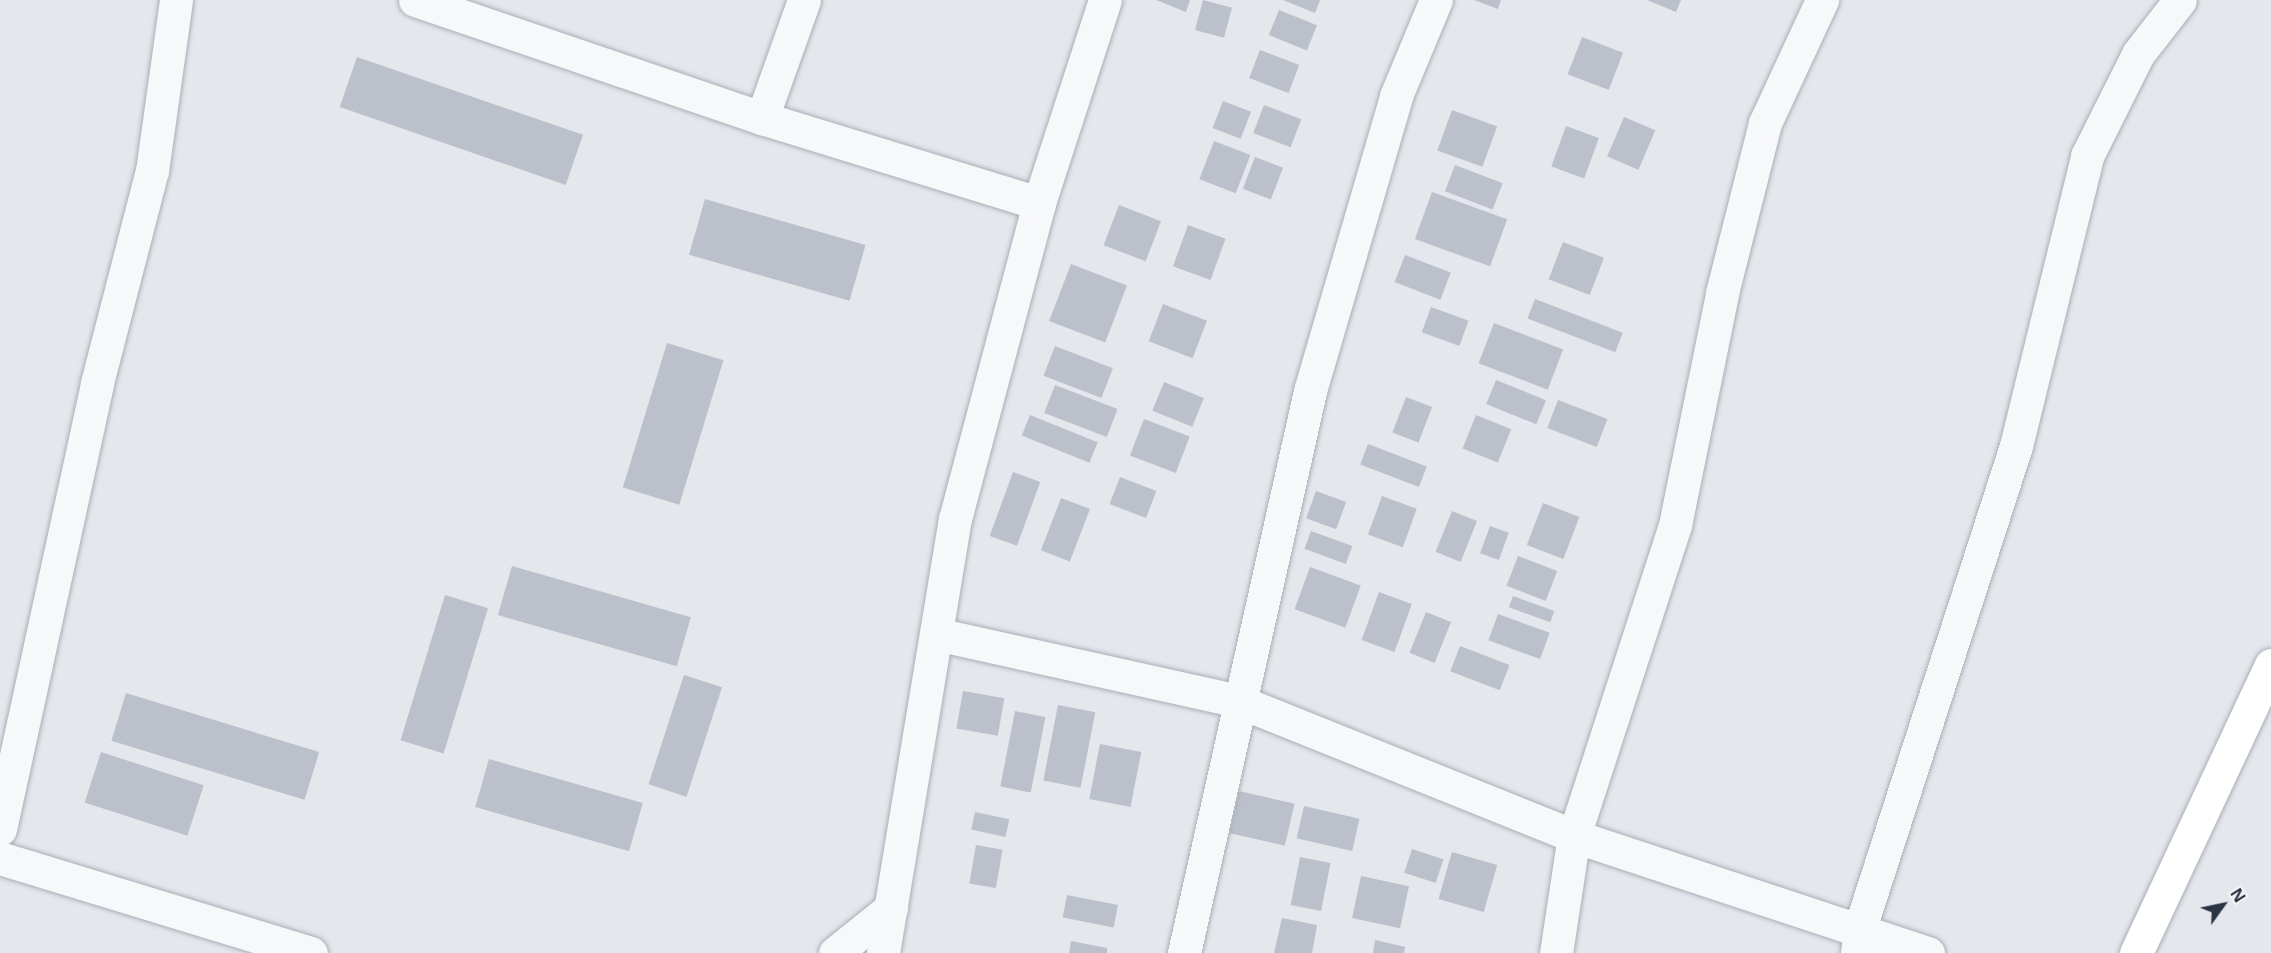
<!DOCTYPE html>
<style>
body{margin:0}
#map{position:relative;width:2271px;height:953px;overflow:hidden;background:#e4e7ec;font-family:"Noto Sans",sans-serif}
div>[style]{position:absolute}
.building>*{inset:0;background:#bbc0ca;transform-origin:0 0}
.roads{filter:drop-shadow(0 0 2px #a9aeb7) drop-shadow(0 0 2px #a9aeb7)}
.street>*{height:33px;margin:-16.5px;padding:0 16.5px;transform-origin:16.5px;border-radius:16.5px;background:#f7f8fa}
.highway>*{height:33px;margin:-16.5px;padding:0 16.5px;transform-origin:16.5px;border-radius:16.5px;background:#fff}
span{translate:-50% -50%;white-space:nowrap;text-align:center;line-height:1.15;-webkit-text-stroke:4.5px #f4f6f9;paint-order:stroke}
.north{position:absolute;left:2193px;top:875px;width:60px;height:60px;-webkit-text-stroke:4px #f4f6f9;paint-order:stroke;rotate:57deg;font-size:16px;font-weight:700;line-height:24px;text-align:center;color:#2b3445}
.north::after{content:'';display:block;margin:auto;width:21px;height:27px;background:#2b3445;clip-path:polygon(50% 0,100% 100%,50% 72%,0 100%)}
</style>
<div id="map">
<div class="building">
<div style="clip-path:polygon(1156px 0,1190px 0,1186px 12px)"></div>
<div style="left:1203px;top:0;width:30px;height:31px;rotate:15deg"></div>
<div style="clip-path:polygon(1283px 0,1320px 0,1315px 13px)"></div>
<div style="clip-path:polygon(1474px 0,1501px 0,1498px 9px)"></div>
<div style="clip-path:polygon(1647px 0,1681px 0,1676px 12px)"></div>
<div style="left:1279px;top:10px;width:41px;height:27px;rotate:22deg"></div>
<div style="left:1582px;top:37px;width:44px;height:40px;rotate:21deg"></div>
<div style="left:1260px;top:50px;width:42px;height:30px;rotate:21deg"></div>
<div style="left:357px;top:57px;width:239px;height:53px;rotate:19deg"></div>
<div style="left:1223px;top:101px;width:30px;height:29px;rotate:21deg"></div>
<div style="left:1264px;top:105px;width:40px;height:30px;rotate:21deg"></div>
<div style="left:1452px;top:110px;width:48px;height:43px;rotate:20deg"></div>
<div style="left:1624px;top:117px;width:34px;height:43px;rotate:23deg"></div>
<div style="left:1566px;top:126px;width:35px;height:43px;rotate:20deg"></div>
<div style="left:1214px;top:141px;width:39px;height:41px;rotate:21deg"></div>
<div style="left:1255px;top:157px;width:30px;height:34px;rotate:21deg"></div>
<div style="left:1455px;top:165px;width:51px;height:28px;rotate:21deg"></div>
<div style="left:1432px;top:192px;width:80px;height:50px;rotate:20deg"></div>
<div style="left:705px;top:199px;width:167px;height:58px;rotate:16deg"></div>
<div style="left:1119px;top:205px;width:45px;height:43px;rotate:21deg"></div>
<div style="left:1188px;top:225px;width:40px;height:44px;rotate:20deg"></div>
<div style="left:1563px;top:242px;width:44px;height:40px;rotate:21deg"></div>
<div style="left:1405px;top:255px;width:49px;height:29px;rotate:21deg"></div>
<div style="left:1071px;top:264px;width:60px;height:61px;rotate:21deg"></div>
<div style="left:1535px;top:299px;width:94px;height:21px;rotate:21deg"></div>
<div style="left:1163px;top:304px;width:47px;height:40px;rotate:21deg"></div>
<div style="left:1431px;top:307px;width:40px;height:27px;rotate:20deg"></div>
<div style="left:1494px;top:323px;width:74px;height:43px;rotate:21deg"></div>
<div style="left:667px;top:343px;width:59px;height:151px;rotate:17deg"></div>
<div style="left:1055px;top:346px;width:62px;height:32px;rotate:21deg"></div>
<div style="left:1496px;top:380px;width:54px;height:26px;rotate:22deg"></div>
<div style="left:1164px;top:382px;width:43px;height:31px;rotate:22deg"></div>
<div style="left:1055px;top:385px;width:67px;height:30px;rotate:21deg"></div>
<div style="left:1406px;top:397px;width:28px;height:38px;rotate:21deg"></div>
<div style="left:1558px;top:400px;width:53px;height:30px;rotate:21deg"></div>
<div style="left:1030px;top:415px;width:73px;height:22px;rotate:22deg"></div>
<div style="left:1476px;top:415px;width:38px;height:36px;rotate:22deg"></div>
<div style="left:1144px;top:419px;width:49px;height:39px;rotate:21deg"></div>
<div style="left:1368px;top:444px;width:63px;height:22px;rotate:21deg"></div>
<div style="left:1013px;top:472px;width:29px;height:68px;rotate:20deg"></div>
<div style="left:1120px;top:477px;width:39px;height:29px;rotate:21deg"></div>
<div style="left:1316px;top:491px;width:32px;height:29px;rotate:20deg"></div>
<div style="left:1382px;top:496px;width:37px;height:41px;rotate:20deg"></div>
<div style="left:1061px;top:498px;width:31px;height:56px;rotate:21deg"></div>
<div style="left:1543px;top:503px;width:39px;height:45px;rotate:21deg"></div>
<div style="left:1452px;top:511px;width:27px;height:44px;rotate:22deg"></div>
<div style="left:1490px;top:526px;width:20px;height:29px;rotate:20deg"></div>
<div style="left:1311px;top:531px;width:44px;height:19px;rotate:20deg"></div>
<div style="left:1518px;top:556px;width:42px;height:32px;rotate:21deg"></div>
<div style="left:512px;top:566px;width:186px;height:51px;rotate:16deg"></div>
<div style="left:1310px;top:567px;width:54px;height:45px;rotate:20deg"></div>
<div style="left:1379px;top:592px;width:35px;height:51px;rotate:20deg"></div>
<div style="left:445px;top:595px;width:45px;height:152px;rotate:17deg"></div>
<div style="left:1513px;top:596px;width:44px;height:12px;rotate:20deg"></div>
<div style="left:1426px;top:612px;width:27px;height:44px;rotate:22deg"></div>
<div style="left:1498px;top:614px;width:55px;height:28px;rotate:20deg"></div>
<div style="left:1460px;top:646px;width:53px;height:27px;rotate:21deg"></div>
<div style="left:684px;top:675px;width:40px;height:115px;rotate:18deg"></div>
<div style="left:963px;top:691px;width:42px;height:38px;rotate:10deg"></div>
<div style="left:126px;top:693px;width:202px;height:50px;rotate:17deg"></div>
<div style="left:1058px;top:705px;width:38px;height:77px;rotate:11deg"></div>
<div style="left:1015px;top:711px;width:31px;height:77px;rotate:11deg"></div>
<div style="left:1100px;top:744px;width:42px;height:56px;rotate:11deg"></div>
<div style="left:101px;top:752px;width:108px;height:53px;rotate:18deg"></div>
<div style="left:489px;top:759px;width:160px;height:50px;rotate:16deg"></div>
<div style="left:1239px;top:791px;width:57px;height:43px;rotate:13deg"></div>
<div style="left:1304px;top:806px;width:57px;height:33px;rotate:13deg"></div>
<div style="left:975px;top:812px;width:35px;height:18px;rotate:12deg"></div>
<div style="left:976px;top:845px;width:27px;height:39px;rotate:10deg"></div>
<div style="left:1412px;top:849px;width:33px;height:25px;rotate:18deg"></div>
<div style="left:1452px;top:852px;width:47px;height:49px;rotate:16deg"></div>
<div style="left:1300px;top:857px;width:31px;height:49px;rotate:11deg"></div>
<div style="left:1361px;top:876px;width:49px;height:43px;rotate:12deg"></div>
<div style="left:1067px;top:895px;width:52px;height:23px;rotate:11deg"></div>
<div style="clip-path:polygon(1282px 918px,1317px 925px,1312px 953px,1274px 953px)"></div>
<div style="clip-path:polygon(1375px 940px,1405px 947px,1404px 953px,1373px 953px)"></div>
<div style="clip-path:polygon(1071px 941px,1107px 948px,1107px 953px,1069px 953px)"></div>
</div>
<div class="roads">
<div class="street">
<div style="left:415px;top:0;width:367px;rotate:18.8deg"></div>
<div style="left:762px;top:118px;width:290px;rotate:17.1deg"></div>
<div style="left:762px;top:118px;width:125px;rotate:-70.4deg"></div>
<div style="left:936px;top:634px;width:309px;rotate:12.5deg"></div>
<div style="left:1238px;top:701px;width:362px;rotate:21.9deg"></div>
<div style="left:1574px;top:836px;width:373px;rotate:18.3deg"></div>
<div style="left:0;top:829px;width:456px;rotate:-77.7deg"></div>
<div style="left:97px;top:383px;width:219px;rotate:-75.5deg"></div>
<div style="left:152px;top:171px;width:173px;rotate:-82deg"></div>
<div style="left:0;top:858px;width:325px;rotate:17deg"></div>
<div style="left:835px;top:953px;width:72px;rotate:-38.8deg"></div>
<div style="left:883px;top:953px;width:440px;rotate:-80.6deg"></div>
<div style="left:955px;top:519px;width:327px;rotate:-75.1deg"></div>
<div style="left:1039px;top:203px;width:213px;rotate:-72deg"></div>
<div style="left:1184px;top:953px;width:576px;rotate:-77.36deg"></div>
<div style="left:1310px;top:391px;width:307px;rotate:-73.7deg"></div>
<div style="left:1396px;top:96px;width:104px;rotate:-67.4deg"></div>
<div style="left:1556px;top:953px;width:118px;rotate:-81.3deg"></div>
<div style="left:1574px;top:836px;width:327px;rotate:-72deg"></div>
<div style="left:1675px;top:525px;width:237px;rotate:-78.5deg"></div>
<div style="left:1722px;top:293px;width:175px;rotate:-75.8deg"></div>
<div style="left:1765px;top:123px;width:136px;rotate:-65.1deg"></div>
<div style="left:1857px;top:953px;width:25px;rotate:-83deg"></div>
<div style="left:1860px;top:928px;width:507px;rotate:-72.07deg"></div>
<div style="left:2016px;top:446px;width:299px;rotate:-76.2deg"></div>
<div style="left:2087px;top:156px;width:114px;rotate:-63.4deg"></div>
<div style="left:2138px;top:54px;width:68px;rotate:-52.1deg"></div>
</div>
<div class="highway">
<div style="left:2136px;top:953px;width:318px;rotate:-64.9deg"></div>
</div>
</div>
<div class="north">N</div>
</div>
